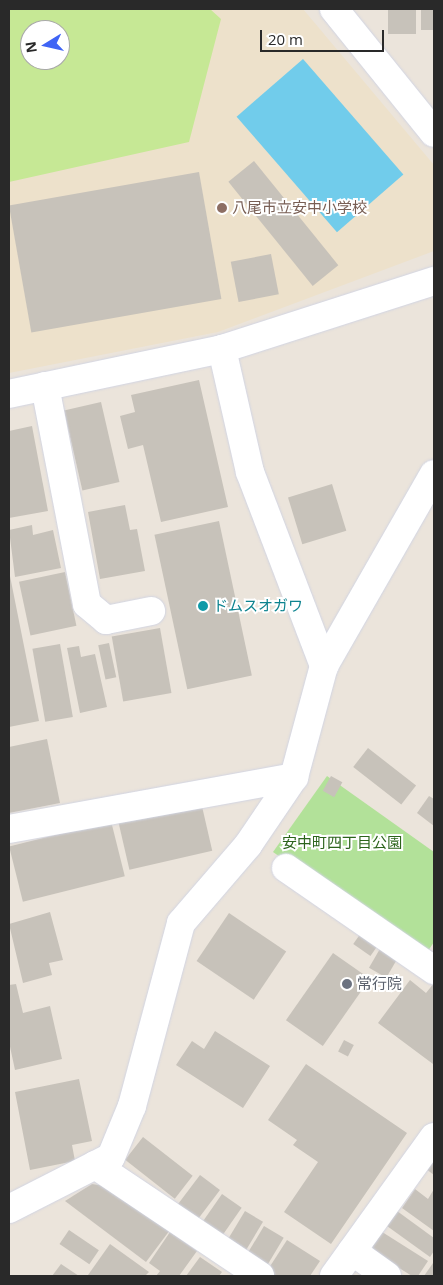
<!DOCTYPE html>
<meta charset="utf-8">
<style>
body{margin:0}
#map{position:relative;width:443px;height:1285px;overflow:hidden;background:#ebe4db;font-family:"Open Sans","Noto Sans JP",sans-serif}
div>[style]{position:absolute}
.education>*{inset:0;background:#ede1cb}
.green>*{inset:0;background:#b2e199}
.pitch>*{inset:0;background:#c6e895}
.water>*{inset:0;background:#71cceb;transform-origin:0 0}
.building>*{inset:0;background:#c7c2ba;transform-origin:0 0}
.roads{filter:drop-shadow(0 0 1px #d1d4e2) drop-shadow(0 0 1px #d1d4e2)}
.minor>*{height:28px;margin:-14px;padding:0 14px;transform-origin:14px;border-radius:14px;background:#fff}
.dots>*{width:14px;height:14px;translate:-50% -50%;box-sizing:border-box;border:2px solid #fff;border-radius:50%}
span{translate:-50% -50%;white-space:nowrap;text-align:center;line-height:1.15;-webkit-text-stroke:4px #fff;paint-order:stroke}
.education-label{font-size:15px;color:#785e54}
.left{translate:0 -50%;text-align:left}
.culture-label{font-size:15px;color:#0d838f}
.park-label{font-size:15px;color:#2c641c}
.worship-label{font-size:15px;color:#5b616d}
.frame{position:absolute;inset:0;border:10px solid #292929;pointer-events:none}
.north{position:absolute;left:20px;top:20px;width:50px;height:50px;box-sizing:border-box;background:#fff;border:1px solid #a9a9a9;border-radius:50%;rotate:261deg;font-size:14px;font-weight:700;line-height:20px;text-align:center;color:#292929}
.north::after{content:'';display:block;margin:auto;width:18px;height:22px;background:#3f64f5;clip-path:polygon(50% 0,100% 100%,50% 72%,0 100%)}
.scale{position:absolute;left:260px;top:30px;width:124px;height:22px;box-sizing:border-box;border:2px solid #292929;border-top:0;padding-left:6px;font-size:15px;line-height:18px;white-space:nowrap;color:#292929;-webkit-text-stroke:4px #fff;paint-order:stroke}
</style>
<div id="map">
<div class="education">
<div style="clip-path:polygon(evenodd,9px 9px,303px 9px,434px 165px,434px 251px,218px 332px,9px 373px,9px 9px,30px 30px,60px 30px,60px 60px,30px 60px,30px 30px)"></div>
</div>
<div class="green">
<div style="clip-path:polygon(327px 776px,434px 852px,434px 942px,424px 957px,273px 852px)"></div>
</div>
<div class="pitch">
<div style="clip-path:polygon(evenodd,9px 9px,210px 9px,221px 19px,189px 142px,9px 182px,9px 9px,30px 30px,60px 30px,60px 60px,30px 60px,30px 30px)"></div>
</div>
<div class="water">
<div style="left:303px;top:59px;width:153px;height:88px;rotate:49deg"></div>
</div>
<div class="building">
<div style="left:388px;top:9px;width:28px;height:25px"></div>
<div style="left:421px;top:9px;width:13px;height:21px"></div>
<div style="left:254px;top:161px;width:134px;height:33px;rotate:51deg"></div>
<div style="left:199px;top:172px;width:129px;height:193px;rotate:80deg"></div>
<div style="left:271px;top:254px;width:41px;height:41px;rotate:79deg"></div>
<div style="clip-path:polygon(199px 380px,228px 507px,161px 522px,143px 445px,128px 449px,120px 416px,135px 412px,131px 395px)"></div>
<div style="left:101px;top:402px;width:82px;height:38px;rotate:77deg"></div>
<div style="clip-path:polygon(32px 426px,48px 511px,9px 518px,9px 431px)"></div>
<div style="left:332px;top:484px;width:49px;height:46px;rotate:73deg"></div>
<div style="clip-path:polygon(125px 505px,130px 530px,137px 529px,145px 571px,100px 579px,88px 512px)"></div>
<div style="left:219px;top:521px;width:158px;height:66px;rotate:78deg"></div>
<div style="clip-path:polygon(32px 525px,33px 535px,53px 530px,61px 568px,15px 577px,9px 530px)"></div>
<div style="clip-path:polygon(9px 571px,39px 721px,9px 727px)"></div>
<div style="left:65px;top:572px;width:55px;height:47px;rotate:78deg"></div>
<div style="left:160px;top:628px;width:66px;height:49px;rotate:80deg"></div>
<div style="left:109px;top:643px;width:35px;height:11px;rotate:78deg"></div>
<div style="left:60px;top:644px;width:74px;height:28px;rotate:80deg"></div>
<div style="clip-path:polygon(79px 646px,81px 657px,95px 654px,107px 707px,80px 713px,67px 648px)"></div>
<div style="clip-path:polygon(47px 739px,60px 803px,9px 813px,9px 747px)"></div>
<div style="left:368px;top:748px;width:61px;height:24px;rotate:38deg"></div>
<div style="left:331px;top:776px;width:13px;height:17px;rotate:29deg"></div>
<div style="clip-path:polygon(429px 796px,434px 799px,434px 826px,417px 813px)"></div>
<div style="left:201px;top:802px;width:50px;height:85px;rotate:77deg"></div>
<div style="left:111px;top:821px;width:57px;height:105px;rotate:76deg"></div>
<div style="clip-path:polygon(50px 912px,63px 960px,49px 963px,52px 975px,23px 983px,9px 924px)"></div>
<div style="left:229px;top:913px;width:69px;height:58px;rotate:34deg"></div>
<div style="left:363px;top:930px;width:21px;height:17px;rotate:35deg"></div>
<div style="left:381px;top:947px;width:20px;height:24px;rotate:30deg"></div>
<div style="left:333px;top:953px;width:45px;height:82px;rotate:35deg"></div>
<div style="clip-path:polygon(410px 980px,426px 993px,434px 983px,433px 1064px,378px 1023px)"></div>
<div style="clip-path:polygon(16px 984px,23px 1013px,50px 1006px,62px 1059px,15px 1070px,9px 1042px,9px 985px)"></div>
<div style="clip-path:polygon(215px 1031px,270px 1066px,243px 1108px,176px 1065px,192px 1041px,204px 1049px)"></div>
<div style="left:344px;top:1040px;width:11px;height:13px;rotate:27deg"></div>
<div style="clip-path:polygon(306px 1064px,407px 1133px,331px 1244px,284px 1212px,318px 1162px,293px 1145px,297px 1140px,268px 1120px)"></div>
<div style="clip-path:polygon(79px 1079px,92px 1141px,72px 1145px,75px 1161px,30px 1170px,15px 1092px)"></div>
<div style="left:143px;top:1137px;width:63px;height:29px;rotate:38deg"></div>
<div style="clip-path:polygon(434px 1157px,434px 1175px,426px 1169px)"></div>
<div style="left:200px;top:1175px;width:25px;height:37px;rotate:37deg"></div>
<div style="clip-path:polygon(92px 1184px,112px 1187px,170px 1230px,146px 1262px,65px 1201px)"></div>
<div style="clip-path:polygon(415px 1189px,428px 1199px,434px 1189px,434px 1231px,402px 1208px)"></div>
<div style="left:222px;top:1194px;width:24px;height:38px;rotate:35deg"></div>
<div style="left:245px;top:1211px;width:21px;height:36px;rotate:31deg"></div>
<div style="clip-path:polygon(397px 1211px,434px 1238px,434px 1251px,430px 1257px,387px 1226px)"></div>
<div style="left:264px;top:1226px;width:23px;height:36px;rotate:31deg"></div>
<div style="left:69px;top:1230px;width:36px;height:17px;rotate:34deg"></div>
<div style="clip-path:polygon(379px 1230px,428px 1261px,418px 1276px,412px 1276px,375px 1253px,371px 1243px)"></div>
<div style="clip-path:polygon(170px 1232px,197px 1251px,179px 1276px,156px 1276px,160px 1271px,149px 1263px)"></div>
<div style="clip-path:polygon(287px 1240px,320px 1261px,310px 1276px,275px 1276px,267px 1271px)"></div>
<div style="clip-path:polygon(110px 1244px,149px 1272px,145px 1276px,88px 1275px)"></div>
<div style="clip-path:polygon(200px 1257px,222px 1272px,219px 1276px,186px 1276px)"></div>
<div style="clip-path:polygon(433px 1263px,434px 1276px,424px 1276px)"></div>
<div style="clip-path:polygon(61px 1264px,79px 1276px,52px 1276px)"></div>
</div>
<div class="roads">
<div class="minor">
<div style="left:334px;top:9px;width:159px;rotate:51.1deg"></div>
<div style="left:222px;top:349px;width:126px;rotate:77.2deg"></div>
<div style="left:250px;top:472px;width:208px;rotate:69.1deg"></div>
<div style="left:45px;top:386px;width:222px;rotate:79.1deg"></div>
<div style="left:87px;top:604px;width:25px;rotate:40deg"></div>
<div style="left:106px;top:620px;width:46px;rotate:-11.3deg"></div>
<div style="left:9px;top:394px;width:218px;rotate:-11.9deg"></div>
<div style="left:222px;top:349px;width:223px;rotate:-17.8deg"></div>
<div style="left:9px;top:829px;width:290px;rotate:-10.3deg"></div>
<div style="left:286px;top:868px;width:180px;rotate:34.6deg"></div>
<div style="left:95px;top:1165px;width:199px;rotate:33.9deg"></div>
<div style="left:9px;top:1209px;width:114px;rotate:-27deg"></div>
<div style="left:111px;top:1157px;width:55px;rotate:-67.6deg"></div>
<div style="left:132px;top:1106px;width:189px;rotate:-75deg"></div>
<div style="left:181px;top:923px;width:103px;rotate:-49.3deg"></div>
<div style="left:248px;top:845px;width:82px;rotate:-55.9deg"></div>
<div style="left:294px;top:777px;width:115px;rotate:-74.9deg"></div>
<div style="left:324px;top:666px;width:221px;rotate:-60.2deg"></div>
<div style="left:352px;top:1251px;width:43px;rotate:35.5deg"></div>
<div style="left:334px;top:1276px;width:171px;rotate:-54.3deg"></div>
</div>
</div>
<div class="dots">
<div style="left:222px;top:208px;background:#8d6e63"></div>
<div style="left:203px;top:606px;background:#0f9aa8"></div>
<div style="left:347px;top:984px;background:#6b7280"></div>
</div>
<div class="education-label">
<span class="left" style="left:232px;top:208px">八尾市立安中小学校</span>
</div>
<div class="culture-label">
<span class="left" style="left:213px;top:606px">ドムスオガワ</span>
</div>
<div class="park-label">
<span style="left:342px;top:843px">安中町四丁目公園</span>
</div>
<div class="worship-label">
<span class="left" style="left:357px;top:984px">常行院</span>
</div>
<div class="frame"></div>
<div class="north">N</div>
<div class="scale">20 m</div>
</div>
